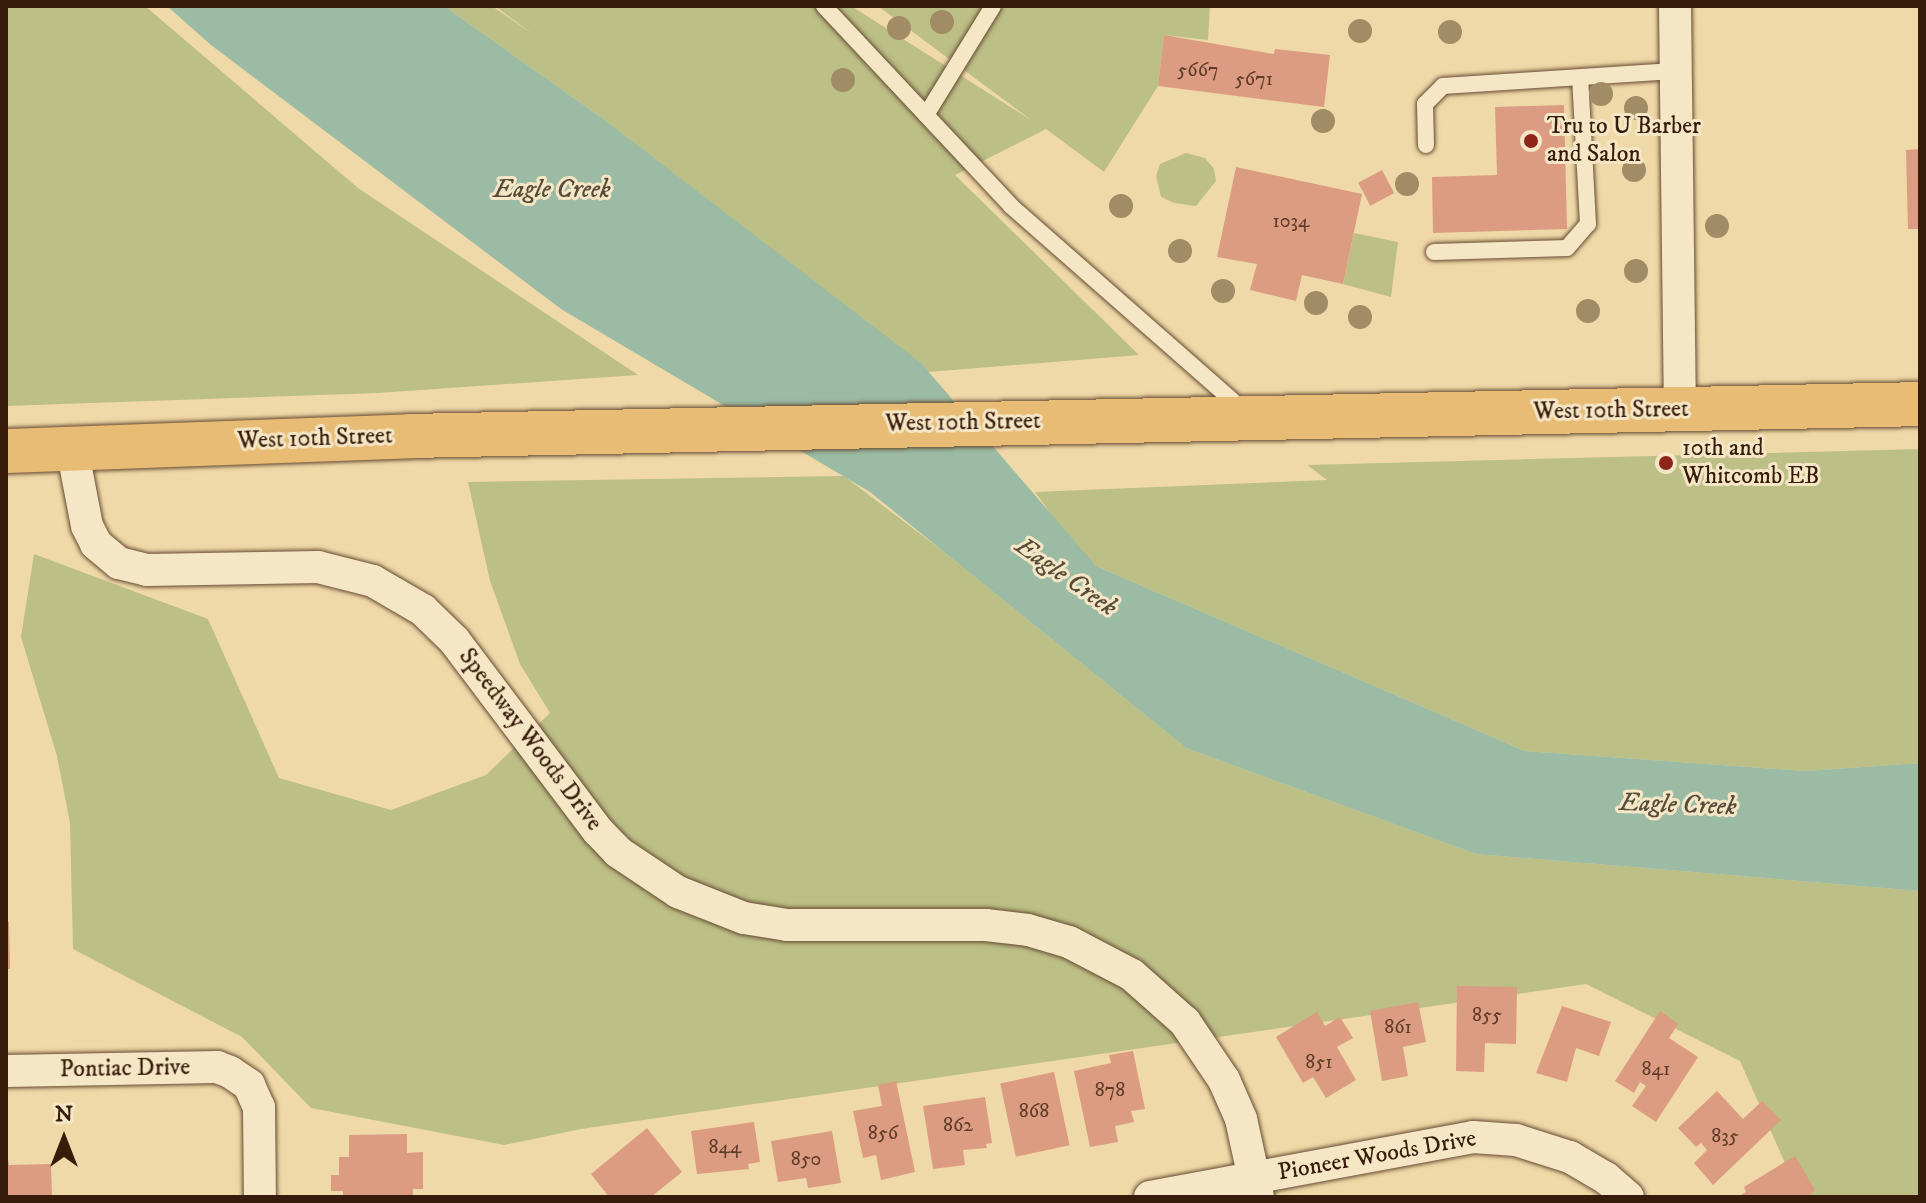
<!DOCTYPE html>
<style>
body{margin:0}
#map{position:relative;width:1926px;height:1203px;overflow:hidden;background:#f0d9a8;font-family:"IM FELL DW Pica",serif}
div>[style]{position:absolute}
.green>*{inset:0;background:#bcbf86}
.water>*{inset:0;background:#9bbba4}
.building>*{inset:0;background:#db9c82;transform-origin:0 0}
.roads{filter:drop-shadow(0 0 2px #664b32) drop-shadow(0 0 2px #664b32)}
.service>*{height:16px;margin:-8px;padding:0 8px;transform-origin:8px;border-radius:8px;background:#f5e6c6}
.minor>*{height:32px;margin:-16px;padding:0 16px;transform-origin:16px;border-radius:16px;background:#f5e6c6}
.primary>*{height:44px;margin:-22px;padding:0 22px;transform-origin:22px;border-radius:22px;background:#e8bc74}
.trees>*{width:24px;height:24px;margin:-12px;border-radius:50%;background:#a18c66}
.dots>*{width:22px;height:22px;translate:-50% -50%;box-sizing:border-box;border:4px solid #f5e6c6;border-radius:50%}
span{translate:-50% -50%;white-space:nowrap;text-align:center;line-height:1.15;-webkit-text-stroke:6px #f5e6c6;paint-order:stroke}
.number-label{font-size:20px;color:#613c29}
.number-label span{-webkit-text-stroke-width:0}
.poi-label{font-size:24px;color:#381c0b}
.left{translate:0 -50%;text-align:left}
.street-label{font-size:24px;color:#381c0b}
.water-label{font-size:26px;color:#564c39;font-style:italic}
.frame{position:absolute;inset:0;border:8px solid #381c0b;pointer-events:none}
.north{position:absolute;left:24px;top:1099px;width:80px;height:80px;-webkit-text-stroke:6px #f5e6c6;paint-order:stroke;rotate:0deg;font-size:22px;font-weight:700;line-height:32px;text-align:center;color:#381c0b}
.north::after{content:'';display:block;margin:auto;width:28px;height:36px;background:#381c0b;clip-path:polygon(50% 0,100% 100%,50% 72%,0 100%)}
</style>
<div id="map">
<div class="green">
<div style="clip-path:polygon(6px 6px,145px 6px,358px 188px,638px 375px,378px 393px,6px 406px)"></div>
<div style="clip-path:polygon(444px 6px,492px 6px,534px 35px,495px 6px,851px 6px,1031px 120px,878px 6px,1210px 6px,1208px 40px,1164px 35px,1158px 86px,1104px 172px,1046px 129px,955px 175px,1139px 355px,928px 372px,602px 118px)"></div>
<div style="clip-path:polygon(1186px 153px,1205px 158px,1214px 169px,1216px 181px,1196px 206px,1174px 203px,1161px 197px,1156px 176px,1160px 164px)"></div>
<div style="clip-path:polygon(1354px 233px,1398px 242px,1391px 297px,1343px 284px)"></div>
<div style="clip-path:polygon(1920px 449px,1920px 763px,1806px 771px,1525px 751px,1096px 566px,1067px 536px,1035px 492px,1327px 480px,1307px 465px)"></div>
<div style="clip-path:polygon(844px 476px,944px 552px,1186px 748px,1476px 854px,1920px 891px,1920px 1197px,1800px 1197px,1740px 1061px,1586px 984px,581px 1129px,504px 1145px,311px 1108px,242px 1037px,73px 949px,70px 823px,57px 756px,21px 637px,34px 554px,208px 619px,279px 778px,391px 810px,486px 775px,550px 713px,520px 664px,490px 581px,468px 482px)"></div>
</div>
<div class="water">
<div style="clip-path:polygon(167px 6px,444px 6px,602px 118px,921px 363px,1096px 566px,1525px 751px,1806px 771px,1920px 763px,1920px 891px,1476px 854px,1186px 748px,870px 492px,561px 309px,211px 45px)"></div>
</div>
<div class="building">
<div style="clip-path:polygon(1164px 35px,1274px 54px,1275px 49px,1330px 55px,1324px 107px,1158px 86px)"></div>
<div style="clip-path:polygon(1564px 105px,1567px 229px,1433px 233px,1432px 177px,1497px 175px,1495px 107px)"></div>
<div style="clip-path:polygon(1920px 149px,1920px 229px,1908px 229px,1906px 150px)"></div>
<div style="clip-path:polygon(1236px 167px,1362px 194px,1343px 284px,1302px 275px,1296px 301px,1250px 290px,1257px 264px,1217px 257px)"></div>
<div style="left:1382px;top:170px;width:26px;height:27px;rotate:62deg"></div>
<div style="clip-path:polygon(6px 922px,9px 922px,10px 969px,6px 969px)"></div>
<div style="clip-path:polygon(1457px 986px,1517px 987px,1516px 1044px,1485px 1043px,1484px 1072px,1456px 1071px)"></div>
<div style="clip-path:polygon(1418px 1002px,1426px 1042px,1403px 1047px,1408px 1076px,1382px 1081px,1370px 1011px)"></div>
<div style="clip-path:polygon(1562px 1006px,1611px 1022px,1599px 1056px,1576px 1048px,1567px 1082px,1536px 1073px)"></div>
<div style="clip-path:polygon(1660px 1011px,1678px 1024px,1669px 1038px,1698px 1057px,1656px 1122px,1632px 1106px,1646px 1086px,1640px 1082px,1634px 1093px,1615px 1081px)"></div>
<div style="clip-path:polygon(1317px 1012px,1325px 1026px,1340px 1017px,1353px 1038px,1337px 1047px,1356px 1080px,1326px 1098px,1313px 1077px,1303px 1083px,1276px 1037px)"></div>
<div style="clip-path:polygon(1133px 1051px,1145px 1109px,1131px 1111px,1134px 1122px,1115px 1126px,1118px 1142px,1090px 1147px,1074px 1071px,1111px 1063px,1109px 1055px)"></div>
<div style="left:1054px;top:1072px;width:75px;height:55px;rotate:78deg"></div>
<div style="clip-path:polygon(896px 1081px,915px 1172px,881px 1180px,876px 1155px,863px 1158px,853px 1111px,882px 1106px,878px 1085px)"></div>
<div style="clip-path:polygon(1717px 1091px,1743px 1119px,1762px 1101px,1781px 1120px,1713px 1185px,1694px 1163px,1707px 1150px,1701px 1143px,1696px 1147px,1678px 1128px)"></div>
<div style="clip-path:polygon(985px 1097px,992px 1143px,986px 1144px,987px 1148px,963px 1150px,965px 1165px,933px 1169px,923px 1106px)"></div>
<div style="clip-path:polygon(754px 1122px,760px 1162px,748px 1164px,749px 1169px,697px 1174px,691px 1131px)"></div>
<div style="clip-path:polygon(647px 1128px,682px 1172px,651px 1197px,609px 1197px,591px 1174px)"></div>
<div style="clip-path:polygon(832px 1131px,841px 1183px,808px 1188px,806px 1178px,778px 1182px,771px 1141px)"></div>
<div style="clip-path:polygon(407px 1134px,407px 1153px,423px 1152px,423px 1189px,413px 1189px,413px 1197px,343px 1197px,343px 1191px,331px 1191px,331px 1175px,339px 1175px,339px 1157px,349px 1157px,349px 1135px)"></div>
<div style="clip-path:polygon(6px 1149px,9px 1165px,51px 1164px,52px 1197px,6px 1197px)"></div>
<div style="clip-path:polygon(1795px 1156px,1815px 1190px,1808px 1197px,1737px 1197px,1746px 1192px,1744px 1187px)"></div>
</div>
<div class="roads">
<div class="service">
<div style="left:824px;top:6px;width:274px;rotate:46.9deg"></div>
<div style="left:1011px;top:206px;width:309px;rotate:41.3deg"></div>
<div style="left:926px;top:115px;width:128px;rotate:-58.4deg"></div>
<div style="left:1426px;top:145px;width:41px;rotate:-91.4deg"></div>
<div style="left:1425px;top:104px;width:25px;rotate:-45deg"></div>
<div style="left:1443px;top:86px;width:231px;rotate:-3.7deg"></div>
<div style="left:1434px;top:252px;width:133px;rotate:-1.7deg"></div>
<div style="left:1567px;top:248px;width:32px;rotate:-49deg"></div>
<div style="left:1588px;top:224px;width:147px;rotate:-93.1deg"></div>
</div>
<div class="minor">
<div style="left:1675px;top:6px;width:404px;rotate:89.3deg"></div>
<div style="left:72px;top:448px;width:79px;rotate:79.1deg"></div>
<div style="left:87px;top:526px;width:20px;rotate:63deg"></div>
<div style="left:96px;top:544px;width:30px;rotate:40deg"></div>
<div style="left:119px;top:563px;width:29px;rotate:14deg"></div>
<div style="left:147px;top:570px;width:171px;rotate:-1deg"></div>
<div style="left:318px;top:567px;width:57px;rotate:14.3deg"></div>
<div style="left:373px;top:581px;width:58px;rotate:30.1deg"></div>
<div style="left:423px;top:610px;width:43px;rotate:44.1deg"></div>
<div style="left:454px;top:640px;width:239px;rotate:53deg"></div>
<div style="left:598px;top:831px;width:29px;rotate:46deg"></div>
<div style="left:618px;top:852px;width:72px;rotate:33.7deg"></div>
<div style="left:678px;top:892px;width:71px;rotate:21.5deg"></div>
<div style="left:744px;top:918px;width:44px;rotate:9.2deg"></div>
<div style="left:787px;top:925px;width:199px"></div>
<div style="left:986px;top:925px;width:42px;rotate:6.8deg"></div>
<div style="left:1028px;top:930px;width:43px;rotate:16.3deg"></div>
<div style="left:1069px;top:942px;width:71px;rotate:27.6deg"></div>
<div style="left:1132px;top:975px;width:71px;rotate:41.6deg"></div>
<div style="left:1185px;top:1022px;width:70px;rotate:56.1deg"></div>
<div style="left:1224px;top:1080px;width:43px;rotate:66.4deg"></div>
<div style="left:1241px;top:1119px;width:80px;rotate:77.7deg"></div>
<div style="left:6px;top:1071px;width:211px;rotate:-1.1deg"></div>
<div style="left:217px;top:1067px;width:14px;rotate:21deg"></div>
<div style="left:230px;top:1072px;width:23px;rotate:34deg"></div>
<div style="left:249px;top:1085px;width:24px;rotate:66deg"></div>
<div style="left:259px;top:1107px;width:90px;rotate:89.4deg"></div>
<div style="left:1150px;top:1197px;width:329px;rotate:-10.5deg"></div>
<div style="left:1473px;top:1137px;width:43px;rotate:4deg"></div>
<div style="left:1516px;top:1140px;width:57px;rotate:17.5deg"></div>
<div style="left:1570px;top:1157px;width:42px;rotate:30.3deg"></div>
<div style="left:1606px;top:1178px;width:29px;rotate:41deg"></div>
</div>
<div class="primary">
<div style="left:6px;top:451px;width:404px;rotate:-2.1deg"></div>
<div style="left:410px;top:436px;width:1510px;rotate:-1.21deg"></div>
</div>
</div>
<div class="trees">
<div style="left:942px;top:22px"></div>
<div style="left:899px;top:28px"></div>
<div style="left:1360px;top:31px"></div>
<div style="left:1450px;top:32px"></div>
<div style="left:843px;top:80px"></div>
<div style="left:1601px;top:94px"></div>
<div style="left:1636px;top:108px"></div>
<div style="left:1323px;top:121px"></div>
<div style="left:1634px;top:170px"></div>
<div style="left:1407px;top:184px"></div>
<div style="left:1121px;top:206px"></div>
<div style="left:1717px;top:226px"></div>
<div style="left:1180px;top:251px"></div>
<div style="left:1636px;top:271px"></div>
<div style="left:1223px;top:291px"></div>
<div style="left:1316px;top:303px"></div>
<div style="left:1588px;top:311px"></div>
<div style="left:1360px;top:317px"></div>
</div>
<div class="dots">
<div style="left:1531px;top:141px;background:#8f2418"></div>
<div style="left:1666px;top:463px;background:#8f2418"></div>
</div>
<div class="number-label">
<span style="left:1198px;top:70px">5667</span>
<span style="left:1254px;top:79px">5671</span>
<span style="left:1291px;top:221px">1034</span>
<span style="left:1487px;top:1015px">855</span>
<span style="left:1398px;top:1027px">861</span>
<span style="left:1319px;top:1062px">851</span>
<span style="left:1656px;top:1069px">841</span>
<span style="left:1110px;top:1090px">878</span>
<span style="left:1034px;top:1111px">868</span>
<span style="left:958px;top:1125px">862</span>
<span style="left:883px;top:1133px">856</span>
<span style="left:1725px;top:1136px">835</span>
<span style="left:725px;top:1147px">844</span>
<span style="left:806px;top:1159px">850</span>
</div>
<div class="poi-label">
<span class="left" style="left:1547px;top:141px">Tru to U Barber<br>and Salon</span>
<span class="left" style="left:1682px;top:463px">10th and<br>Whitcomb EB</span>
</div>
<div class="street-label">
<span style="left:1611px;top:411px;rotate:-1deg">West 10th Street</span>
<span style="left:963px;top:423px;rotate:-1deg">West 10th Street</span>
<span style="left:315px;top:439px;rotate:-2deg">West 10th Street</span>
<span style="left:530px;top:740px;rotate:53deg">Speedway Woods Drive</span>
<span style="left:125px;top:1069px;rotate:-1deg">Pontiac Drive</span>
<span style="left:1377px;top:1156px;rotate:-10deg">Pioneer Woods Drive</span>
</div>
<div class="water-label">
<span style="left:552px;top:190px">Eagle Creek</span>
<span style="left:1066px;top:577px;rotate:35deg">Eagle Creek</span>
<span style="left:1678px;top:805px;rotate:2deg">Eagle Creek</span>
</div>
<div class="frame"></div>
<div class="north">N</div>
</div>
